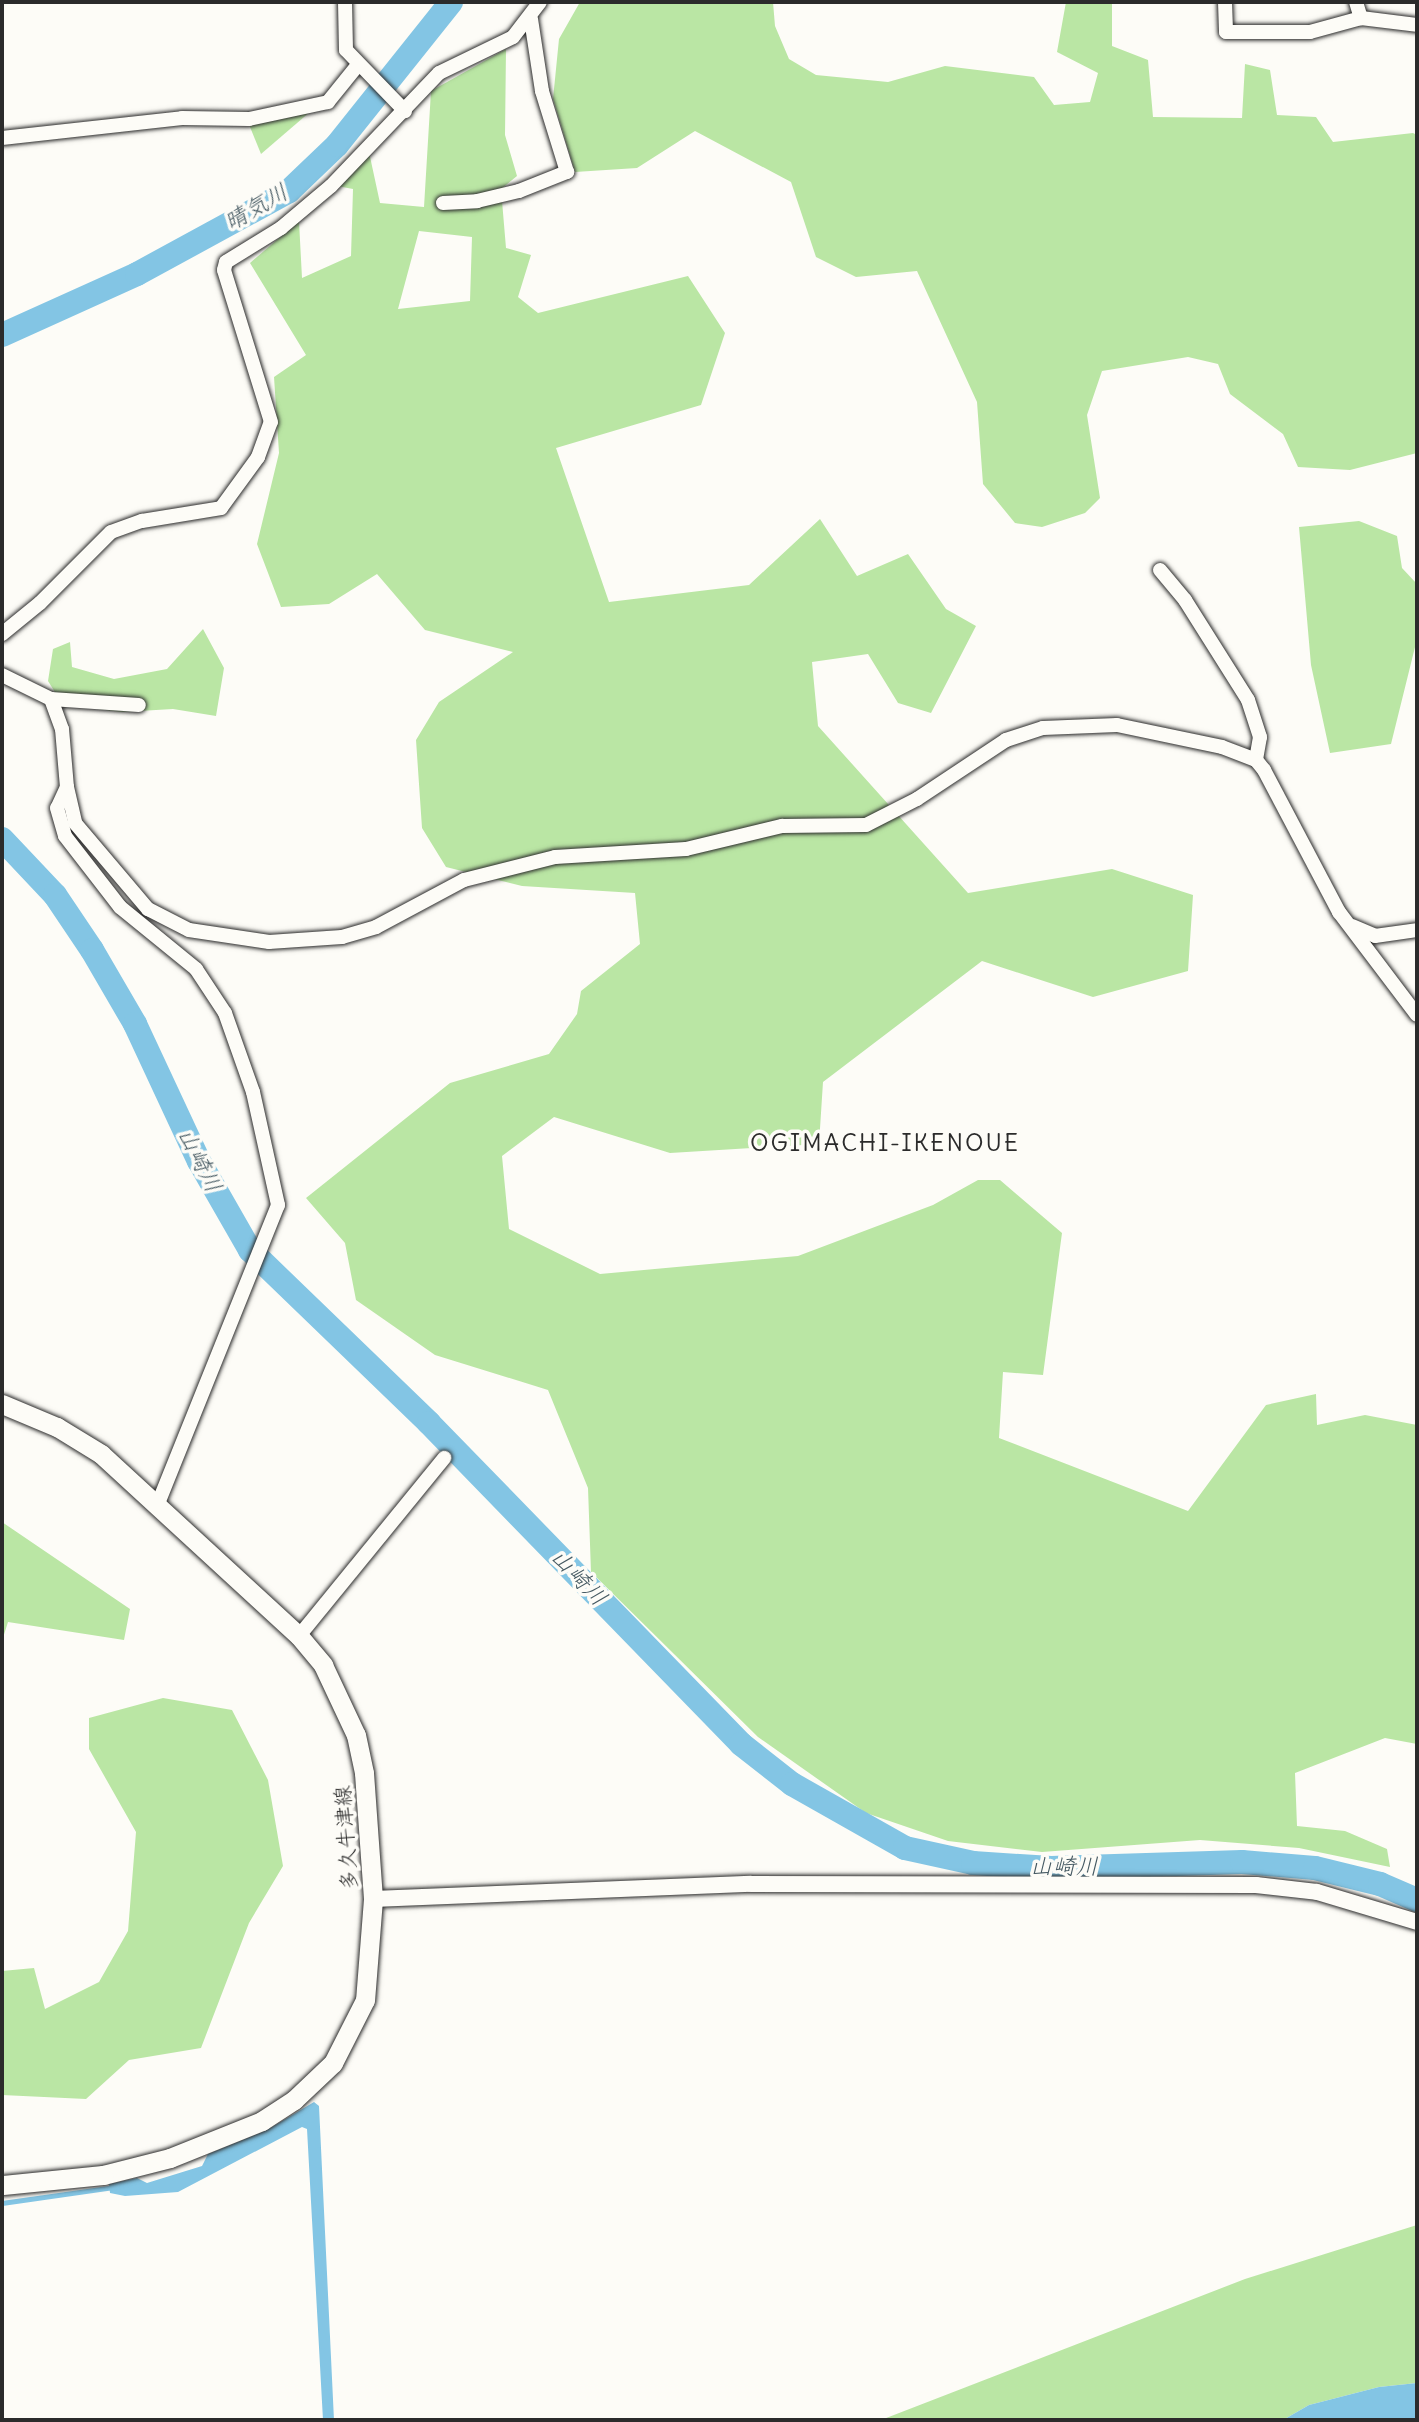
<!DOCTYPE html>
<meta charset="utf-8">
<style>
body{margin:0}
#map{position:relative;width:1419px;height:2422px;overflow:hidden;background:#fdfcf7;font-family:Delius,"Klee One",sans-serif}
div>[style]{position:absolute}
.green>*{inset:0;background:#bae6a4}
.water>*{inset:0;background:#83c5e4}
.stream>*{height:4.5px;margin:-2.25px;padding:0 2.25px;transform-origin:2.25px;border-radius:2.25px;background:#83c5e4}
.river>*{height:24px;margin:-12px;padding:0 12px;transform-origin:12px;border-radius:12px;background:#83c5e4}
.roads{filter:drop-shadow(0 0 2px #2b2b2b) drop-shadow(0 0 2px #2b2b2b)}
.minor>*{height:14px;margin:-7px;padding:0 7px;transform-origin:7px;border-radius:7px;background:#fdfcf7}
.tertiary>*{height:16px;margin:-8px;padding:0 8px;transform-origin:8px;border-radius:8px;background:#fdfcf7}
.secondary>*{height:19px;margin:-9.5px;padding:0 9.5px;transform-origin:9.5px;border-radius:9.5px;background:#fdfcf7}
span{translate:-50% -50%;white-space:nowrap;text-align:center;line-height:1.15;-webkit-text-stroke:7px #fdfcf7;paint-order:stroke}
.street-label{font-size:21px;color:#2b2b2b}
.water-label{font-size:23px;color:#455962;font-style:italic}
.quarter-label{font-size:24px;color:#2b2b2b;letter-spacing:2px}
.frame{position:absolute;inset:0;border:4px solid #2b2b2b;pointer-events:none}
</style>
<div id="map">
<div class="green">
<div style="clip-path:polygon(580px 2px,773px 2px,775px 26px,789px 59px,816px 75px,888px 82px,945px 66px,1034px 77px,1054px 105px,1090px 102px,1098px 73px,1057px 52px,1066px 2px,1112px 2px,1112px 46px,1148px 60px,1153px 117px,1242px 118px,1245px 64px,1270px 70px,1277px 115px,1316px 117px,1333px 142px,1413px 133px,1417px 135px,1417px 453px,1350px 470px,1298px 467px,1283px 434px,1230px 394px,1218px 364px,1188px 357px,1102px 371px,1087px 415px,1100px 498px,1085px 513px,1042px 527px,1015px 523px,983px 484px,977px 402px,917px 271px,856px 277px,816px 257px,791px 182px,695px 131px,637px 168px,575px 172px,553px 99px,559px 39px)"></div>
<div style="clip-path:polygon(evenodd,506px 49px,505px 135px,517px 176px,501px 189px,506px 248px,531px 255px,518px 297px,538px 313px,688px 276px,725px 333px,701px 405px,556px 448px,609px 602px,749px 585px,820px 519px,857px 576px,908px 554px,946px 609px,976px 626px,931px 713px,898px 703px,868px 654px,812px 662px,818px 726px,968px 893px,1112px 869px,1193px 895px,1188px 971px,1093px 997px,982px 961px,823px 1082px,819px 1144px,670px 1153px,554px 1117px,502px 1156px,509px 1229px,600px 1274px,798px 1256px,933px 1205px,978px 1180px,1000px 1180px,1062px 1233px,1043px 1375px,1003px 1372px,999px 1438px,1188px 1511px,1266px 1405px,1316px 1394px,1317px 1425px,1365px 1415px,1417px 1425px,1417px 1744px,1385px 1738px,1295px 1773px,1297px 1826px,1345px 1831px,1387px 1849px,1390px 1867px,1299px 1848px,1200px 1840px,1042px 1852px,948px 1841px,866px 1813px,758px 1737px,591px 1572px,588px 1488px,548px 1390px,435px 1355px,356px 1300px,345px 1243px,306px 1198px,450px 1083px,549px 1054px,577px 1014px,581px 991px,640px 944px,635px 893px,522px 886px,446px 867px,422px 828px,416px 740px,439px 702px,513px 652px,425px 630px,377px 574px,329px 604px,281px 607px,257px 544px,279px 453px,274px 377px,306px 355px,250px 263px,299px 221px,302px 278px,351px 256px,353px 189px,337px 186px,369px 152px,380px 203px,424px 207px,431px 91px,506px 49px,419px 231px,472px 237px,470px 301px,398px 309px,419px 231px)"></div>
<div style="clip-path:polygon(325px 99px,261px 154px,246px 117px)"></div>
<div style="clip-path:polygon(1359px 521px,1397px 536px,1402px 568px,1417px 584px,1417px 639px,1391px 744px,1330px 753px,1311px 665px,1299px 527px)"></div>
<div style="clip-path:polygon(203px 629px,224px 668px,216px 716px,173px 709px,122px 712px,63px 705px,48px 681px,53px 649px,70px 642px,72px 667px,114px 679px,167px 669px)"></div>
<div style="clip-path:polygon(2px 1522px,130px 1609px,124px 1640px,8px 1622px,2px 1641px)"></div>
<div style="clip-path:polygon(163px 1698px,232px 1710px,268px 1780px,283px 1866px,249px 1923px,201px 2048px,129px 2060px,86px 2099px,2px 2095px,2px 1971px,34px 1968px,45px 2009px,99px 1982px,128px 1931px,136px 1832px,89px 1749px,89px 1718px)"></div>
<div style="clip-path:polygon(1417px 2225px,1417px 2383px,1379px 2387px,1309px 2405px,1283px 2420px,881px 2420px,1245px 2279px)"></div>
</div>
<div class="water">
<div style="clip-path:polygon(314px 2102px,319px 2106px,334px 2420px,323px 2420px,307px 2129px,302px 2127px,178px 2192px,125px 2196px,110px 2193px,109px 2184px,137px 2178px,147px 2183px,202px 2166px,208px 2154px,267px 2130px)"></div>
<div style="clip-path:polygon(1417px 2383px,1417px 2420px,1283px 2420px,1309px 2405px,1379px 2387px)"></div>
</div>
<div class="stream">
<div style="left:2px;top:2203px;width:114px;rotate:-8.1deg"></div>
</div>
<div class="river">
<div style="left:2px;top:335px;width:148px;rotate:-24.3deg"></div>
<div style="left:137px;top:274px;width:173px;rotate:-28.6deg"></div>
<div style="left:289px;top:191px;width:66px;rotate:-43.8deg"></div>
<div style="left:337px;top:145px;width:183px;rotate:-51.4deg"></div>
<div style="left:2px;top:839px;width:77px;rotate:46.6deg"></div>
<div style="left:55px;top:895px;width:66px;rotate:56.1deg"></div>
<div style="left:92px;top:950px;width:86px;rotate:59.8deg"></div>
<div style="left:135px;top:1024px;width:151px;rotate:65deg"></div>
<div style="left:199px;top:1161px;width:103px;rotate:60.2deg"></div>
<div style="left:250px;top:1250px;width:249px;rotate:44deg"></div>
<div style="left:429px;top:1423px;width:448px;rotate:45.8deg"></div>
<div style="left:741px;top:1744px;width:65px;rotate:38.1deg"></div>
<div style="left:792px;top:1784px;width:130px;rotate:29.5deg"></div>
<div style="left:905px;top:1848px;width:70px;rotate:12.4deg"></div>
<div style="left:973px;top:1863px;width:78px;rotate:3.7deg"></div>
<div style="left:1051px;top:1868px;width:191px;rotate:-1.8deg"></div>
<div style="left:1242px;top:1862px;width:73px;rotate:4.7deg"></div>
<div style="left:1315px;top:1868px;width:67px;rotate:13.8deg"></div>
<div style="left:1380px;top:1884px;width:40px;rotate:23.4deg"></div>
</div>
<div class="roads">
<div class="minor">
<div style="left:345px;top:2px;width:48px;rotate:88.8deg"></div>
<div style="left:346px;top:50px;width:85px;rotate:46deg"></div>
<div style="left:1225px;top:2px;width:30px;rotate:88deg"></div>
<div style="left:1226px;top:32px;width:84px"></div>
<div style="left:1310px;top:32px;width:53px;rotate:-15.4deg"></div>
<div style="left:1361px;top:18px;width:56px;rotate:7.1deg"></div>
<div style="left:1356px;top:2px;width:17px;rotate:73deg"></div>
<div style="left:2px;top:138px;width:181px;rotate:-6.3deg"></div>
<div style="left:182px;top:118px;width:67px;rotate:0.9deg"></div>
<div style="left:249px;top:119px;width:81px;rotate:-12.1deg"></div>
<div style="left:328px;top:102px;width:46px;rotate:-51.1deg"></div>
<div style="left:443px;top:203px;width:34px;rotate:-3deg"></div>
<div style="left:477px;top:201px;width:43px;rotate:-13.4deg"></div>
<div style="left:519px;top:191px;width:52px;rotate:-21.6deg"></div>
<div style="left:567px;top:172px;width:85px;rotate:-107.2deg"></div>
<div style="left:542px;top:91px;width:73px;rotate:-98.7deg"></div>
<div style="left:1160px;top:570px;width:39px;rotate:50deg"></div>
<div style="left:1185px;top:600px;width:118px;rotate:57.8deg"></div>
<div style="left:1248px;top:700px;width:39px;rotate:72deg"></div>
<div style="left:1260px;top:737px;width:23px;rotate:100deg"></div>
<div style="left:2px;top:634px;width:49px;rotate:-39.2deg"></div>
<div style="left:40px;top:603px;width:100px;rotate:-45deg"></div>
<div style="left:111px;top:532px;width:33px;rotate:-20deg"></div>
<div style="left:142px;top:521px;width:80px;rotate:-9.3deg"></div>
<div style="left:221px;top:508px;width:63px;rotate:-54deg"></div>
<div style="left:258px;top:457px;width:37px;rotate:-70deg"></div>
<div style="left:271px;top:422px;width:159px;rotate:-107.2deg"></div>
<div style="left:224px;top:270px;width:8px;rotate:-76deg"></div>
<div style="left:226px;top:262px;width:65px;rotate:-31.7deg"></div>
<div style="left:281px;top:228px;width:65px;rotate:-40deg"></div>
<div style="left:331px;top:186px;width:156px;rotate:-46.3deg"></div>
<div style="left:439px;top:73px;width:82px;rotate:-25.9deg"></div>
<div style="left:513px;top:37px;width:44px;rotate:-52.4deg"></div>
<div style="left:2px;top:675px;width:55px;rotate:26.1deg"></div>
<div style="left:51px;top:699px;width:32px;rotate:70deg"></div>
<div style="left:62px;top:729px;width:58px;rotate:85.1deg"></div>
<div style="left:67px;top:787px;width:37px;rotate:77deg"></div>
<div style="left:75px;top:823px;width:113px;rotate:49.7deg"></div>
<div style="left:148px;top:909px;width:46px;rotate:27.1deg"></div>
<div style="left:189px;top:930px;width:81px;rotate:8.5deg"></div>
<div style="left:269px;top:942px;width:73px;rotate:-3.9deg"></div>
<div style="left:342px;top:937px;width:35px;rotate:-16deg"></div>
<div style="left:376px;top:927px;width:100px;rotate:-28.1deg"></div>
<div style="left:464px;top:880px;width:94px;rotate:-14.2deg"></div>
<div style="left:555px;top:857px;width:131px;rotate:-3.5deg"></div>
<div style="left:686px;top:849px;width:99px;rotate:-13.5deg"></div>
<div style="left:782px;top:826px;width:84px;rotate:-0.7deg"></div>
<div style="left:866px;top:825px;width:57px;rotate:-27deg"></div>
<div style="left:917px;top:799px;width:107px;rotate:-33.5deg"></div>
<div style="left:1006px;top:740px;width:39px;rotate:-18deg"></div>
<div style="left:1043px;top:728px;width:74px;rotate:-2.3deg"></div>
<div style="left:1117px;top:725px;width:107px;rotate:11.8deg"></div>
<div style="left:1222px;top:747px;width:36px;rotate:21deg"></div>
<div style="left:1256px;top:760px;width:13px;rotate:51deg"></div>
<div style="left:1264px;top:770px;width:161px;rotate:62.2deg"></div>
<div style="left:1339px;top:912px;width:129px;rotate:52.9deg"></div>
<div style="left:51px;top:699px;width:88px;rotate:3.9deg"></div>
<div style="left:67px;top:787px;width:23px;rotate:115deg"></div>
<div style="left:57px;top:808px;width:29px;rotate:74deg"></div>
<div style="left:65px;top:836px;width:90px;rotate:52.2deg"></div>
<div style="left:120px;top:907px;width:98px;rotate:39.2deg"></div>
<div style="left:196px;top:969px;width:53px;rotate:56.6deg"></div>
<div style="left:225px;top:1013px;width:84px;rotate:70.5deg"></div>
<div style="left:253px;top:1092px;width:116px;rotate:77.5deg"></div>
<div style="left:278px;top:1205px;width:321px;rotate:111.9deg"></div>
<div style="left:1352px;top:926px;width:25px;rotate:23deg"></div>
<div style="left:1375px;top:936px;width:42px;rotate:-8.1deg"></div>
<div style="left:299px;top:1636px;width:230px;rotate:-50.8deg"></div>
</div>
<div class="tertiary">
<div style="left:373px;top:1899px;width:378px;rotate:-2.3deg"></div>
<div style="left:751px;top:1884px;width:505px;rotate:0.11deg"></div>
<div style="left:1256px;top:1885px;width:61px;rotate:6.5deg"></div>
<div style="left:1317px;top:1892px;width:104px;rotate:16.7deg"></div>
</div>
<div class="secondary">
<div style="left:2px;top:1404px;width:60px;rotate:22.7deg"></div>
<div style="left:57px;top:1427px;width:52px;rotate:31.5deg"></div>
<div style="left:101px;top:1454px;width:269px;rotate:42.6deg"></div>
<div style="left:299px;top:1636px;width:38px;rotate:50deg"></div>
<div style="left:323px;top:1665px;width:77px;rotate:64.8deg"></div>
<div style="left:356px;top:1735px;width:39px;rotate:78deg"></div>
<div style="left:364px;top:1773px;width:126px;rotate:85.9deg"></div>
<div style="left:373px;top:1899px;width:101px;rotate:94.5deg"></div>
<div style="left:365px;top:2000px;width:71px;rotate:116.9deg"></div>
<div style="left:333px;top:2063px;width:54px;rotate:136.5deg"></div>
<div style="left:294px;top:2100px;width:38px;rotate:147deg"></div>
<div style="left:262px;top:2121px;width:99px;rotate:158.1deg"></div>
<div style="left:170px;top:2158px;width:69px;rotate:165.8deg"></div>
<div style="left:103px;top:2175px;width:101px;rotate:174.3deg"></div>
</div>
</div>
<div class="street-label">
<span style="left:346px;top:1838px;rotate:-94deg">多久牛津線</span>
</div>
<div class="water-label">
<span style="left:256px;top:207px;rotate:-30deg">晴気川</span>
<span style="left:200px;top:1160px;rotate:63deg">山崎川</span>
<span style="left:579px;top:1577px;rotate:46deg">山崎川</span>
<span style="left:1064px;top:1866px">山崎川</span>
</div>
<div class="quarter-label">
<span style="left:885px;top:1143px">OGIMACHI-IKENOUE</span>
</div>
<div class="frame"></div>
</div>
